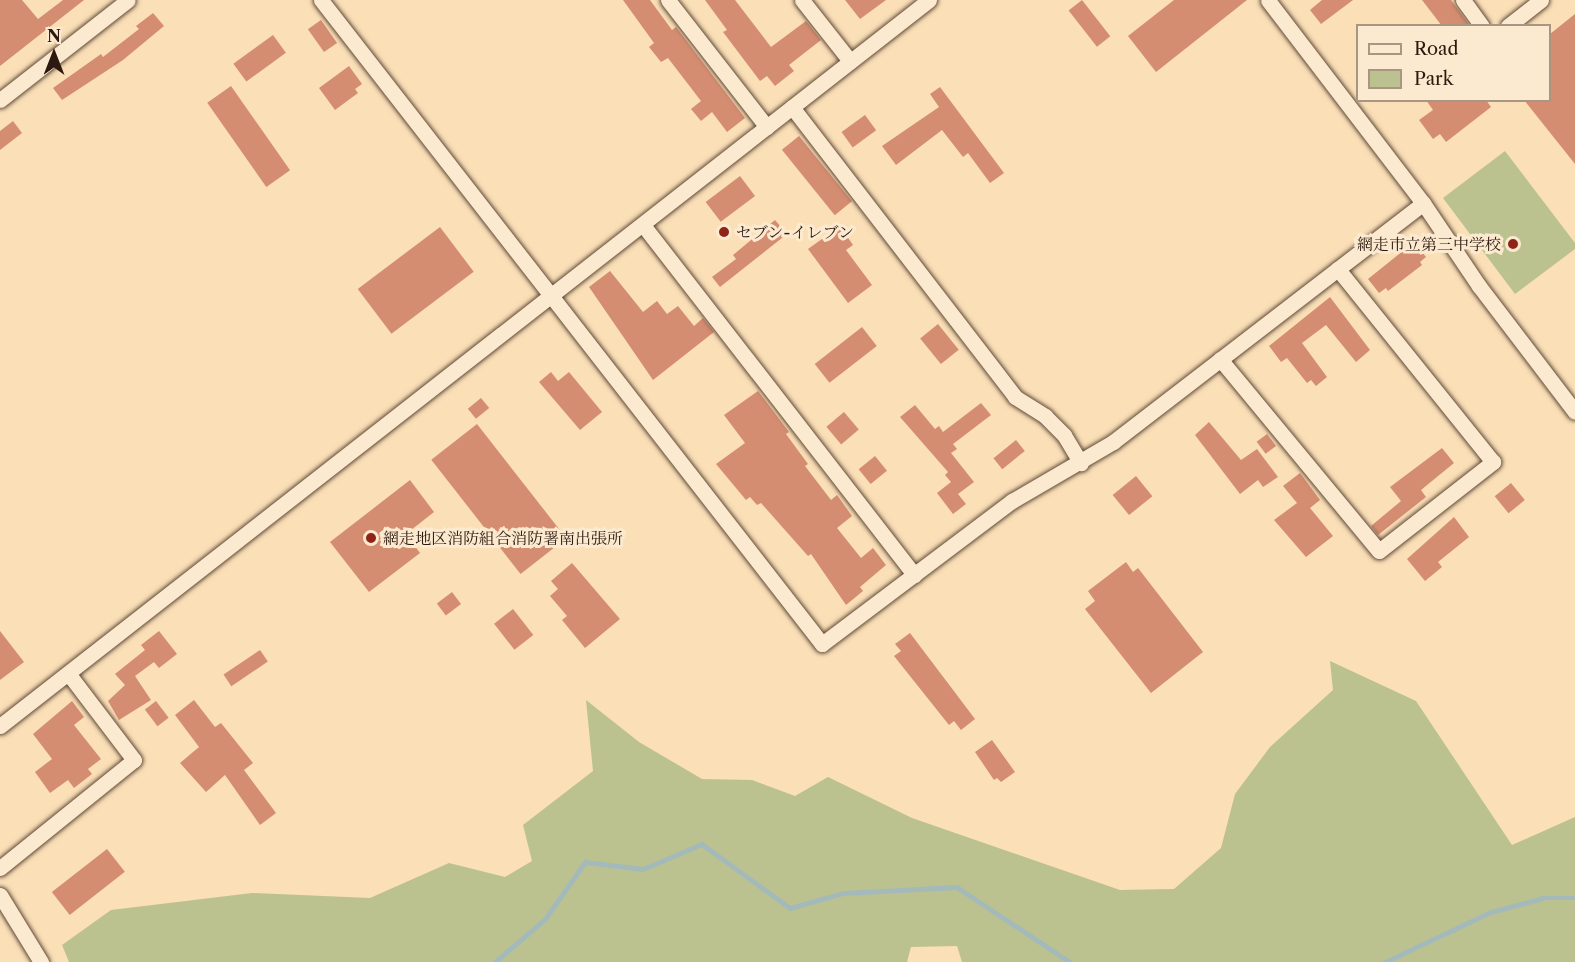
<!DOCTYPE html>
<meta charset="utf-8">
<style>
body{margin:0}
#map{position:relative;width:1575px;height:962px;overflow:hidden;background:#fadfb7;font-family:"Libre Caslon Text","Noto Serif JP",serif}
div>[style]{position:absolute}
.green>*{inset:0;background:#bbc290}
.stream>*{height:4.5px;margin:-2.25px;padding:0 2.25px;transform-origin:2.25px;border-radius:2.25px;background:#a4baba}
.building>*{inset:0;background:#d58d72;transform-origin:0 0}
.roads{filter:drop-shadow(0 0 2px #604a38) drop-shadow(0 0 2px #604a38)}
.minor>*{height:15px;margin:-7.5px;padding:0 7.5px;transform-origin:7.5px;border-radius:7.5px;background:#fcead0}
.dots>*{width:16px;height:16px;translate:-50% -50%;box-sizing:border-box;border:3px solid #fcead0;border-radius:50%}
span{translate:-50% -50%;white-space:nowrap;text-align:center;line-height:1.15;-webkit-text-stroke:6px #fcead0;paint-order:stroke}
.poi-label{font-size:16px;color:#2d190e}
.left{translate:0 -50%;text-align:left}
.right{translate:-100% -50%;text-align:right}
.legend{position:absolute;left:1356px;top:24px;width:195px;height:78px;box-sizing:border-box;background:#fcead0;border:2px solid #a99682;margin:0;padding:8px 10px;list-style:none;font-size:18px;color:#2d190e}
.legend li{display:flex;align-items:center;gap:12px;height:30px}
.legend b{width:30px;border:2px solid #a99682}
.north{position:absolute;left:24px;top:24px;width:60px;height:60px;-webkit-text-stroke:4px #fcead0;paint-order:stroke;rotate:0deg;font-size:16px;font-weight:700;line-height:24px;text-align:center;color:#2d190e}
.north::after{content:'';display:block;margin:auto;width:21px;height:27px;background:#2d190e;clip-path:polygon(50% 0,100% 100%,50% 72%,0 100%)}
</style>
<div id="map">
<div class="green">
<div style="clip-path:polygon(1505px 151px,1575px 243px,1575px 249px,1515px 294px,1443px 198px)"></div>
<div style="clip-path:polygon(1330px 661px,1416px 701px,1512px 845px,1575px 817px,1575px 962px,962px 962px,957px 946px,911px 947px,907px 962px,69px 962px,62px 945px,111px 910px,252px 893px,370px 898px,449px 863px,505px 877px,532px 861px,523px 825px,593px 771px,586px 700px,639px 742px,702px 779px,752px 780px,795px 796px,828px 777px,912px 818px,1120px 890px,1174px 889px,1221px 848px,1235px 794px,1270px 747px,1333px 690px)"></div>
</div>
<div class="stream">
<div style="left:495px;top:962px;width:66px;rotate:-40.7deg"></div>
<div style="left:545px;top:919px;width:70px;rotate:-54.9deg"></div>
<div style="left:585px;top:862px;width:58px;rotate:6.9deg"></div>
<div style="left:643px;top:869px;width:64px;rotate:-23deg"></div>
<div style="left:702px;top:844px;width:109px;rotate:36deg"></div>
<div style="left:790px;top:908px;width:55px;rotate:-15.8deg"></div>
<div style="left:843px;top:893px;width:114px;rotate:-3deg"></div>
<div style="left:957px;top:887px;width:136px;rotate:33.6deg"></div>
<div style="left:1385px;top:962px;width:117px;rotate:-25.3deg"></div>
<div style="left:1491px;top:912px;width:54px;rotate:-15.1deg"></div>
<div style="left:1543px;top:898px;width:32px"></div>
</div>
<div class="building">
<div style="clip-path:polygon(0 0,22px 0,38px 19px,63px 0,84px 0,0 66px)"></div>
<div style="clip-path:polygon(623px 0,650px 0,672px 30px,676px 27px,745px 118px,727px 132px,712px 112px,701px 121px,691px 109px,701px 101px,668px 58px,661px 62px,649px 47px,654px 43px)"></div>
<div style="clip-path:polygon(705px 0,735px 0,771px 47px,806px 21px,821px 40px,789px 65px,794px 71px,775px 86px,767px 76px,760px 81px,723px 32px,727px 30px)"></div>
<div style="clip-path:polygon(845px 0,886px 0,860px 19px)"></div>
<div style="left:1082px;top:0;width:46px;height:17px;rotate:52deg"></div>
<div style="clip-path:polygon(1174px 0,1247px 0,1156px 72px,1128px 36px)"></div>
<div style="clip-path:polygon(1322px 0,1353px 0,1321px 24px,1310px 10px)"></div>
<div style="clip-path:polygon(1422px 0,1451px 0,1470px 26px,1442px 26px)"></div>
<div style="clip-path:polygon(153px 13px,164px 26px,123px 60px,62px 100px,53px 88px,101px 54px,103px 57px,139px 29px,136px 26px)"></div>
<div style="clip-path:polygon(1575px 14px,1575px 164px,1524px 100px,1550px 100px,1550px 34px)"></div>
<div style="left:321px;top:20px;width:28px;height:16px;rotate:55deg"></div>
<div style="left:273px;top:35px;width:22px;height:49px;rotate:54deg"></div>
<div style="clip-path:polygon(349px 66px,362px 84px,355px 89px,358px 93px,335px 110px,319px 88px)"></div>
<div style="left:231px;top:86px;width:103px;height:29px;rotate:55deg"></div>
<div style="clip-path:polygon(940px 87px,1004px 173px,990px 183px,968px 153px,963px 157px,942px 130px,896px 165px,882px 146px,939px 107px,930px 94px)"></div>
<div style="clip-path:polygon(1426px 100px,1486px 100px,1491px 107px,1446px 142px,1440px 134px,1433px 139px,1419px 120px,1433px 110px)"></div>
<div style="left:865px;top:115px;width:19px;height:29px;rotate:54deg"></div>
<div style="clip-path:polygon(13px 121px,22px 133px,0 150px,0 131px)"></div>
<div style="left:799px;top:136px;width:84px;height:22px;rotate:51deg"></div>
<div style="left:740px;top:176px;width:25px;height:43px;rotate:53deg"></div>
<div style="clip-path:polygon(775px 220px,787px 234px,720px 287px,712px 277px,736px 259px,733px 255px)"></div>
<div style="clip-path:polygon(840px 226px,853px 245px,846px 250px,872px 285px,848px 303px,808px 249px)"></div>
<div style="left:440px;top:227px;width:56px;height:103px;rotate:53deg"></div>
<div style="clip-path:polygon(1414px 242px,1426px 257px,1420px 262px,1422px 265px,1388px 291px,1386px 288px,1379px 293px,1368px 279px)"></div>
<div style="clip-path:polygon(610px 271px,643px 312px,657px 301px,667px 314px,678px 306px,694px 326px,703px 318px,714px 332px,653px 380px,589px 287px)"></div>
<div style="clip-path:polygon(1330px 297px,1370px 350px,1356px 362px,1326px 325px,1302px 343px,1327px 377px,1316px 386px,1311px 380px,1307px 383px,1287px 358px,1281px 362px,1269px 346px)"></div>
<div style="left:938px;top:324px;width:33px;height:23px;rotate:51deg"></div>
<div style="left:862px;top:327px;width:24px;height:60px;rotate:52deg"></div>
<div style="clip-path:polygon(551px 372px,558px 381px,569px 372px,602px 412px,580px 430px,539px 382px)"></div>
<div style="clip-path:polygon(758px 391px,789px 432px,786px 434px,808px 464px,805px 466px,831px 500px,837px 495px,852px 516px,837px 528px,861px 558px,873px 548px,886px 565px,860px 587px,863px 591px,846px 605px,811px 554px,808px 556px,761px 503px,757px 505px,750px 497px,746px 500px,716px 464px,745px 443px,724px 415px)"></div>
<div style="left:481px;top:398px;width:13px;height:17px;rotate:51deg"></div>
<div style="clip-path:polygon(981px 403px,991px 415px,953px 444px,957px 449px,951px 453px,974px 482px,958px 494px,966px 504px,953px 514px,937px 493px,951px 482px,945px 475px,948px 472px,900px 417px,915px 405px,935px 429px,939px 426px,943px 432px)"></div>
<div style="left:844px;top:412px;width:23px;height:23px;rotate:50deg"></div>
<div style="clip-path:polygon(1209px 422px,1241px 460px,1257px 449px,1278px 477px,1263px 487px,1258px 480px,1240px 494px,1195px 435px)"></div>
<div style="left:477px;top:424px;width:145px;height:58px;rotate:52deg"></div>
<div style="left:1267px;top:434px;width:15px;height:13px;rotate:53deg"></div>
<div style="left:1016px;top:440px;width:14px;height:29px;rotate:51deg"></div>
<div style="clip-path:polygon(1442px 448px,1454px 463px,1421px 490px,1426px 497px,1378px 535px,1371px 526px,1401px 501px,1390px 487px)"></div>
<div style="left:875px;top:456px;width:19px;height:21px;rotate:51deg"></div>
<div style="clip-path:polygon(1300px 473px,1320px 500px,1310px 508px,1333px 536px,1306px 557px,1274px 520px,1297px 503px,1283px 486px)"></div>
<div style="left:1136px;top:476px;width:26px;height:30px;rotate:51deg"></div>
<div style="clip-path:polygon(410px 480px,434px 512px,406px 534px,420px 553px,369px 592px,330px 542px)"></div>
<div style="left:1511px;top:483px;width:22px;height:21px;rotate:51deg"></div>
<div style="clip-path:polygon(1454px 517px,1469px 537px,1438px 562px,1442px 567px,1425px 581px,1407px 559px)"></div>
<div style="clip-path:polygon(1126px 562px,1133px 572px,1138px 568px,1203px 652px,1151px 693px,1085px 609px,1095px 601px,1088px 591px)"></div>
<div style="clip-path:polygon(572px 563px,620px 619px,585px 648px,562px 620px,567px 616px,550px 596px,558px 589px,551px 581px)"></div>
<div style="left:452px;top:592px;width:15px;height:19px;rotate:53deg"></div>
<div style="left:513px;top:609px;width:33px;height:24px;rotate:52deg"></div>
<div style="clip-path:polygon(0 631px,24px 662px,0 680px)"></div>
<div style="clip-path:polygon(159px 631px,177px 654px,159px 668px,154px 662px,135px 676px,151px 700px,119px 720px,108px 701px,125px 685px,115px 674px,145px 650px,141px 645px)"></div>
<div style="clip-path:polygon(910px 633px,975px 719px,961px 730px,954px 721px,949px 725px,894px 656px,901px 651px,895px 644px)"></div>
<div style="left:260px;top:650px;width:14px;height:44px;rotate:56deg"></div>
<div style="clip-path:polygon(194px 700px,215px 727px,221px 723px,253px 763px,244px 770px,276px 813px,260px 825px,225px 775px,206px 792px,180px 763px,199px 747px,175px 715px)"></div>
<div style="clip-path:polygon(72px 701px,84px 717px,74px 725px,101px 759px,88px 769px,92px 774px,74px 788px,68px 780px,50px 793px,35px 772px,52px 759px,33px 734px)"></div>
<div style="left:156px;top:701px;width:21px;height:14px;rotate:53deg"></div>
<div style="clip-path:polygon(992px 740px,1015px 772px,1001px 782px,997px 778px,994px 780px,975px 752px)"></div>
<div style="left:107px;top:849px;width:29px;height:70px;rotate:52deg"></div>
</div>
<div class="roads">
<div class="minor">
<div style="left:321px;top:0;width:816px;rotate:52.12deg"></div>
<div style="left:822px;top:644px;width:238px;rotate:-37deg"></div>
<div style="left:1012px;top:501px;width:117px;rotate:-30.3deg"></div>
<div style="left:1113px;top:442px;width:391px;rotate:-37.6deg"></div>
<div style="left:1423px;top:203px;width:255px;rotate:-127.4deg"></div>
<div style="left:668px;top:0;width:161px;rotate:52.1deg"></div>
<div style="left:802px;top:0;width:78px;rotate:51.8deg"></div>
<div style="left:1463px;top:0;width:32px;rotate:54deg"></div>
<div style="left:1508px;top:26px;width:42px;rotate:-38.2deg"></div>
<div style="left:0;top:100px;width:162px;rotate:-38deg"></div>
<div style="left:792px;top:107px;width:366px;rotate:52.4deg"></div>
<div style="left:1015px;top:397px;width:36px;rotate:32deg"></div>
<div style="left:1045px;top:416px;width:27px;rotate:45deg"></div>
<div style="left:1064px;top:435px;width:33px;rotate:59deg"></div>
<div style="left:1423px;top:203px;width:100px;rotate:56deg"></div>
<div style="left:1479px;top:286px;width:158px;rotate:52.7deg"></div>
<div style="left:643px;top:225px;width:443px;rotate:52.2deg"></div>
<div style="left:1220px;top:359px;width:249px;rotate:50.4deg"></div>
<div style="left:1379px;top:551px;width:145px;rotate:-38deg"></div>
<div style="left:1493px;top:462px;width:248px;rotate:-128.8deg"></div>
<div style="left:0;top:726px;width:1179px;rotate:-38.01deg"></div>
<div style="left:0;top:868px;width:172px;rotate:-38.9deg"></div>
<div style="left:134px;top:760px;width:109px;rotate:-127.2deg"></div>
<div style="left:0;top:895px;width:79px;rotate:58.5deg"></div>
</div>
</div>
<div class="dots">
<div style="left:724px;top:232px;background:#8f2418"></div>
<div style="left:1513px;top:244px;background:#8f2418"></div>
<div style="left:371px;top:538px;background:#8f2418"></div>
</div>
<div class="poi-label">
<span class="left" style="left:736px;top:232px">セブン-イレブン</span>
<span class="right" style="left:1501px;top:244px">網走市立第三中学校</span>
<span class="left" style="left:383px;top:538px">網走地区消防組合消防署南出張所</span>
</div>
<ul class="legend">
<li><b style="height:8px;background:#fcead0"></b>Road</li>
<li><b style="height:16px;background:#bbc290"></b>Park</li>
</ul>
<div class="north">N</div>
</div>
